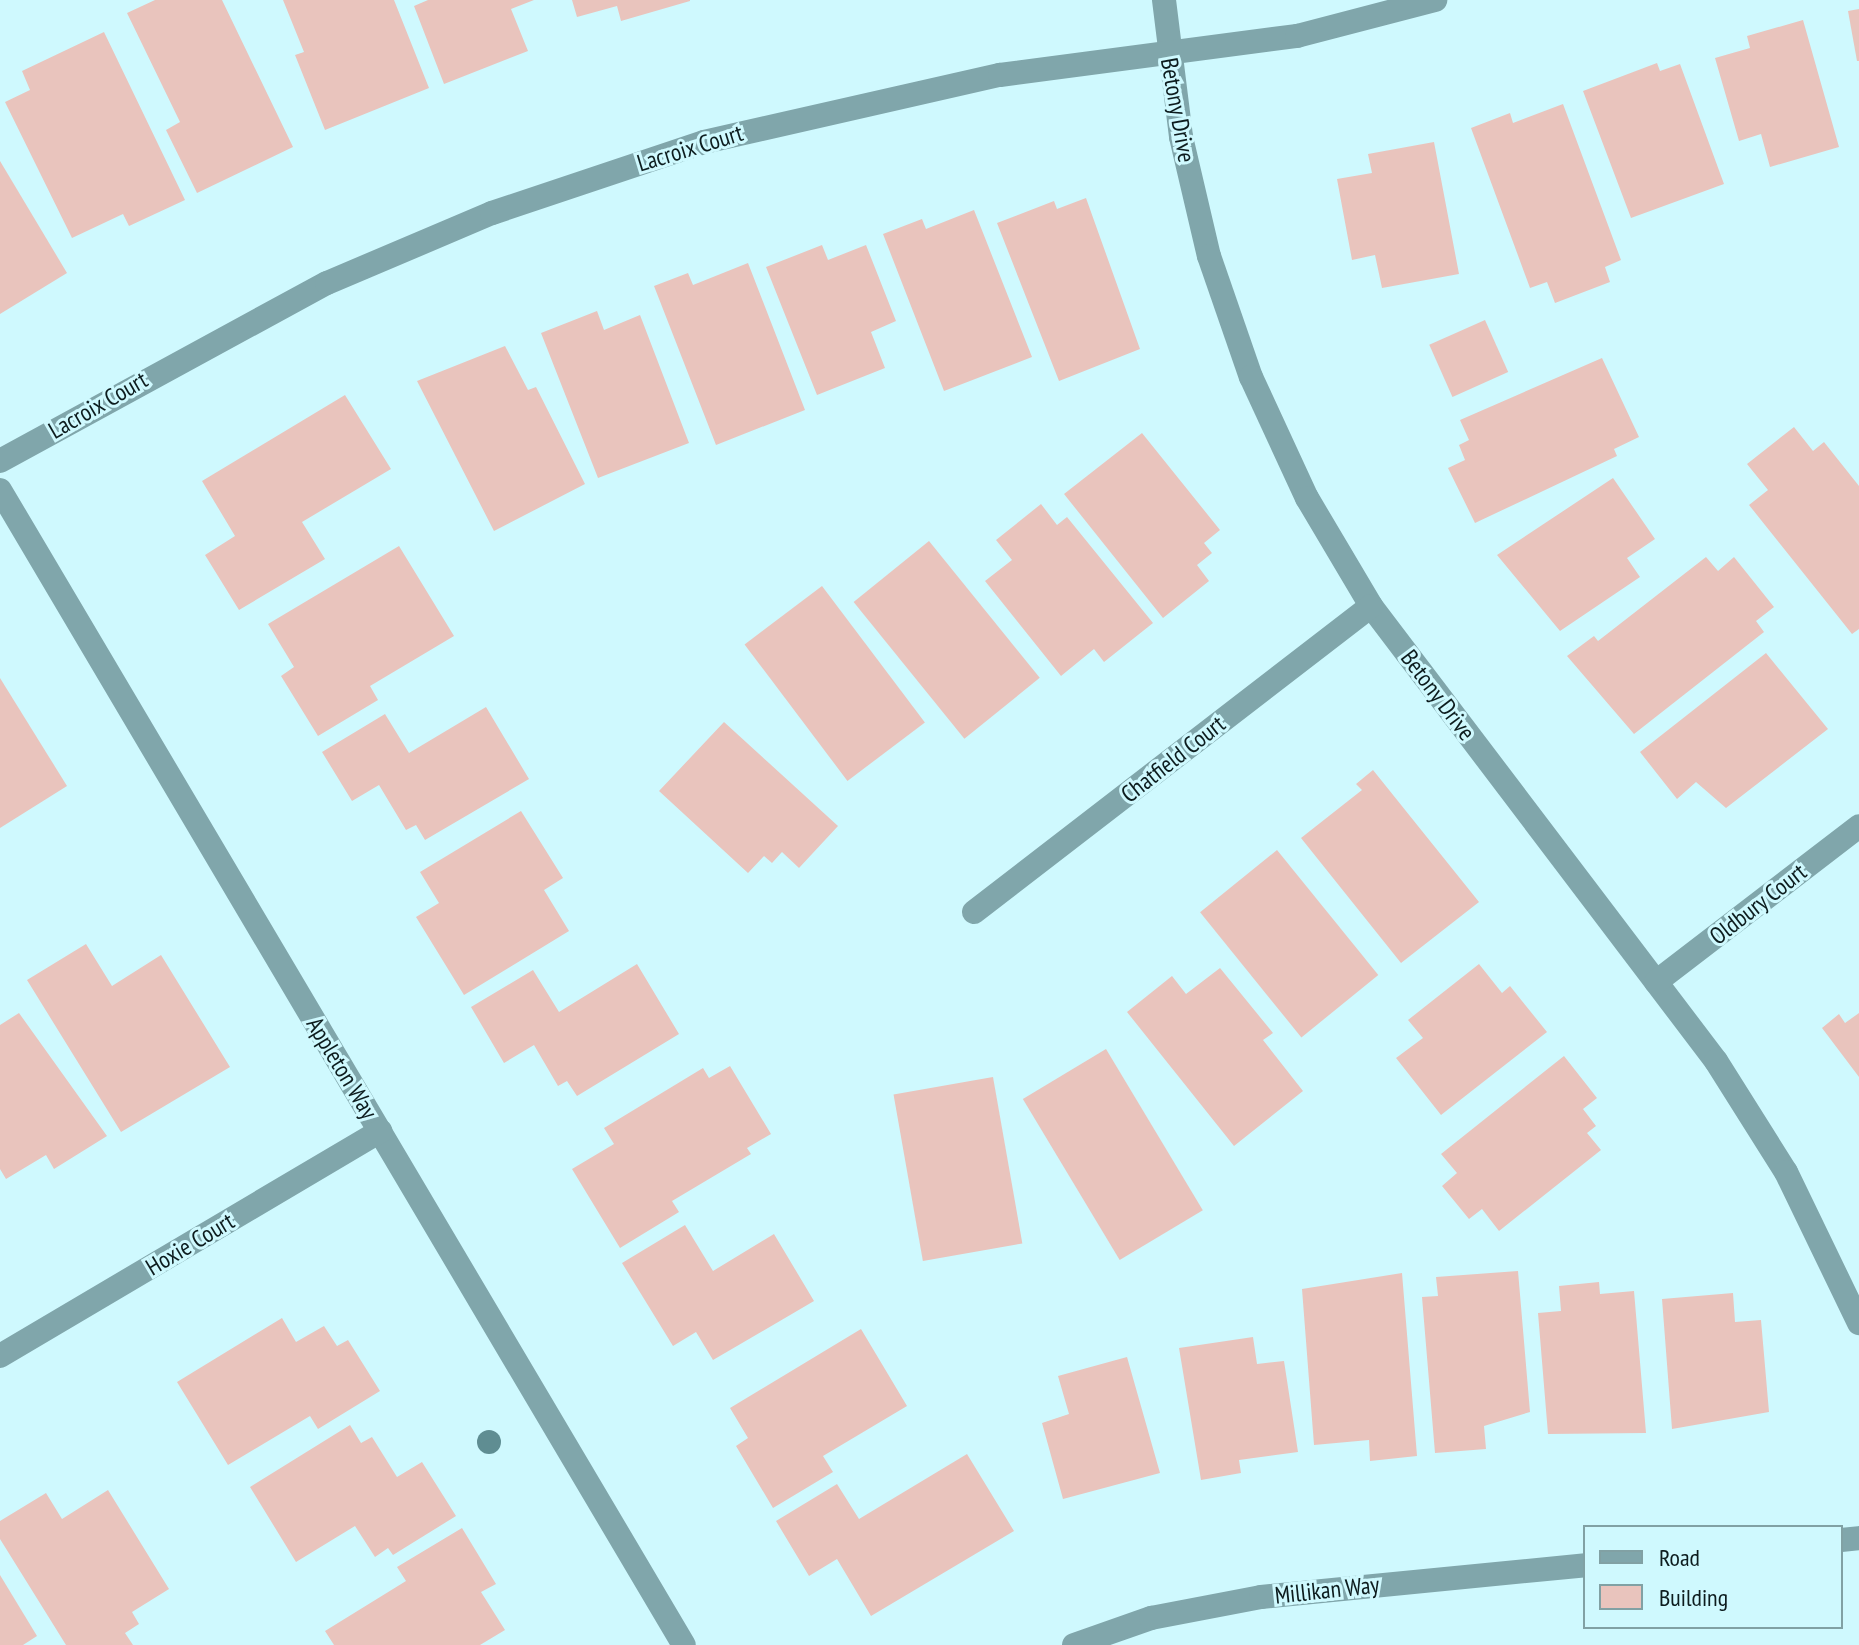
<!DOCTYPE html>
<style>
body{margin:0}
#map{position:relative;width:1859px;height:1645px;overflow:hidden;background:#cff9fe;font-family:"PT Sans Narrow",sans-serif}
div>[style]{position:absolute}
.building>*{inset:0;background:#e9c4bd;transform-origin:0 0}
.street>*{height:24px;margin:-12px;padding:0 12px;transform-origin:12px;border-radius:12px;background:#80a6ab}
.trees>*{width:24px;height:24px;margin:-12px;border-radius:50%;background:#5f8d92}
span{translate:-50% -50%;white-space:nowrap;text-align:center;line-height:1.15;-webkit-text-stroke:6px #cff9fe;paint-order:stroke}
.street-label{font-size:24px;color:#0d1c1e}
.legend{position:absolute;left:1583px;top:1525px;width:260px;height:104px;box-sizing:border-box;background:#cff9fe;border:2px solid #81a1a4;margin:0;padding:10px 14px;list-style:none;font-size:24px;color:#0d1c1e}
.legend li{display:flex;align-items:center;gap:16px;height:40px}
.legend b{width:40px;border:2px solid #81a1a4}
</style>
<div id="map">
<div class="building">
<div style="clip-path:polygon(155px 0,222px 0,293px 147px,197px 193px,166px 130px,180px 122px,127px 13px)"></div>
<div style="clip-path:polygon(283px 0,394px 0,429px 88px,325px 130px,295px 55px,304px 52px)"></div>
<div style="clip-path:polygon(428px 0,534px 0,511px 9px,528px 51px,444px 84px,414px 6px)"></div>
<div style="clip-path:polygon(572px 0,690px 0,690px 1px,621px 21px,617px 6px,577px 17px)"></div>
<div style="clip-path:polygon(1859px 9px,1859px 61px,1857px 61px,1848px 11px)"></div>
<div style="clip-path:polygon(1803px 20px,1839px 147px,1770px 167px,1761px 134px,1739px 141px,1715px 58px,1750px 48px,1747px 36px)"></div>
<div style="clip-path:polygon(104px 32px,185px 200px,129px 226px,123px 214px,72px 238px,5px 102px,30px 90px,22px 71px)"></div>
<div style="clip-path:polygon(1657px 63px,1660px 71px,1680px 64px,1724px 184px,1631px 218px,1583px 91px)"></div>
<div style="clip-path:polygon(1563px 104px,1621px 260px,1605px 267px,1610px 282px,1555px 303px,1547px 282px,1530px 288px,1471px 128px,1510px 113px,1513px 123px)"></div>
<div style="clip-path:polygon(1434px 142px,1459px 274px,1382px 288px,1375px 255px,1352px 260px,1337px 179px,1372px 173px,1368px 154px)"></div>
<div style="clip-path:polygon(0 161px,67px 273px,0 314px)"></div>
<div style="clip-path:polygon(1086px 198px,1140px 349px,1059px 381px,997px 223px,1054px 201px,1057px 209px)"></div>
<div style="clip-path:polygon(974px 210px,1032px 357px,944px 391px,883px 234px,922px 219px,926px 229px)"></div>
<div style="clip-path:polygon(822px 245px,828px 260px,866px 245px,896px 321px,871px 332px,885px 368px,817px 395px,766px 267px)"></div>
<div style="clip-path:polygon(748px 263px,805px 410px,716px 445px,654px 286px,688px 273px,693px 285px)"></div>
<div style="clip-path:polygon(597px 311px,604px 330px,640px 315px,689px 443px,598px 478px,541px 333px)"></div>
<div style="left:1485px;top:320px;width:57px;height:61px;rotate:66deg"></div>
<div style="clip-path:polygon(505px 346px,528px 390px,536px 387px,585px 484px,494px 531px,417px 381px)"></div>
<div style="clip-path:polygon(1602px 358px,1639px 437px,1614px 449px,1617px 456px,1475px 523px,1448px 468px,1465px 460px,1459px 445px,1469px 440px,1460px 420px)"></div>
<div style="clip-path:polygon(345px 395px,391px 469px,302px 522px,325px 559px,239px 610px,205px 555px,235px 536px,202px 481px)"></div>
<div style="clip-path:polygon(1794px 427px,1813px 451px,1824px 442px,1859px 486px,1859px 629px,1852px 634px,1749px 505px,1768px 490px,1747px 464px)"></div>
<div style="clip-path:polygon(1142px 433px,1220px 530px,1204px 543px,1212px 553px,1197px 565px,1209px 581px,1163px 618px,1064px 494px)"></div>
<div style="clip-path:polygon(1613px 478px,1655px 539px,1627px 558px,1640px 577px,1560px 631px,1497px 555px)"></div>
<div style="clip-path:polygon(1041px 504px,1057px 525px,1067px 517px,1153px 623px,1104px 662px,1094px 649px,1061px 676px,985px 581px,1012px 560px,996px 540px)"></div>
<div style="left:929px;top:541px;width:176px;height:97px;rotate:51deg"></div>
<div style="clip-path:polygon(399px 546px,454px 636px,370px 686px,378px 700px,318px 736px,281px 676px,294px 667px,268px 624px)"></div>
<div style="clip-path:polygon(1706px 557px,1718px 571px,1734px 557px,1774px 607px,1756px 621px,1764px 632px,1634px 734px,1567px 656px,1594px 636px,1598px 641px)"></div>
<div style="left:822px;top:586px;width:171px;height:97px;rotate:53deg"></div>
<div style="clip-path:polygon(1766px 653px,1828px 729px,1726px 808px,1696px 782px,1677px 799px,1640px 752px)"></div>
<div style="clip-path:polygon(0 678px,67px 786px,0 828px)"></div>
<div style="clip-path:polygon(486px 707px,529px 779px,425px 840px,416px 825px,406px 830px,379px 785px,352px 801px,322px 752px,385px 714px,409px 753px)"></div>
<div style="clip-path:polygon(724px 722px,838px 826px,799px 868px,782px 852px,772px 863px,764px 856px,748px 873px,659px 791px)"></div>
<div style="clip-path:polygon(1373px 770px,1479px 902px,1401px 963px,1301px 838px,1362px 790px,1356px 784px)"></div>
<div style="clip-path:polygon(521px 811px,563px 878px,544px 890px,569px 931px,464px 995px,416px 917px,439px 903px,420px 872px)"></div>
<div style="left:1277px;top:850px;width:161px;height:99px;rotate:51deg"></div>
<div style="clip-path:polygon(86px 944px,112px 986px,161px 955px,230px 1067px,121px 1132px,27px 980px)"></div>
<div style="clip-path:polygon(637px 964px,679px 1034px,577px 1096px,567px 1081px,558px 1086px,534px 1045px,504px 1063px,471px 1007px,533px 970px,559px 1012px)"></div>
<div style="clip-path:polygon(1479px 964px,1502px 993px,1510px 986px,1547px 1032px,1441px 1115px,1396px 1058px,1423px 1038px,1408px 1020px)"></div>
<div style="clip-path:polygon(1220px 968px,1273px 1033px,1263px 1040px,1303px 1091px,1234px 1146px,1127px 1012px,1172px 976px,1186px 994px)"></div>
<div style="clip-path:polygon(19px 1013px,107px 1136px,54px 1169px,46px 1155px,6px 1179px,0 1169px,0 1025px)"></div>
<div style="clip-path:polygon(1859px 1013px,1859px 1077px,1822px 1028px,1839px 1014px,1845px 1023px)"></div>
<div style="left:1106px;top:1049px;width:188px;height:97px;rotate:59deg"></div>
<div style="clip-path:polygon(1564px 1056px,1597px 1098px,1583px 1109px,1596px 1126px,1587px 1133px,1601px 1150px,1499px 1231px,1482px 1209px,1469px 1219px,1442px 1186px,1457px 1173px,1441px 1154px)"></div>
<div style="clip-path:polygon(730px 1066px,771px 1134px,747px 1148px,751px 1154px,672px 1201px,679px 1212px,620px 1248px,572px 1169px,614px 1144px,604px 1128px,703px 1068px,709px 1078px)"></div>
<div style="left:993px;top:1077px;width:169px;height:101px;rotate:80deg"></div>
<div style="clip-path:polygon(685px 1225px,713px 1271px,774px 1234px,814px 1301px,713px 1360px,696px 1332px,673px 1346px,622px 1263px)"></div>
<div style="clip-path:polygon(1518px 1271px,1530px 1412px,1484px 1426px,1486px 1449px,1435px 1453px,1422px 1297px,1438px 1296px,1436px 1277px)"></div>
<div style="clip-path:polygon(1402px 1273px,1417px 1456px,1370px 1461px,1369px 1440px,1314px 1445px,1302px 1289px)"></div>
<div style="clip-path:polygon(1599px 1282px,1600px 1294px,1634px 1291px,1646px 1433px,1548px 1434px,1538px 1313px,1561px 1311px,1559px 1286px)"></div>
<div style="clip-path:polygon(1733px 1293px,1735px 1322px,1761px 1320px,1769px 1412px,1672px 1429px,1662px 1299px)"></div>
<div style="clip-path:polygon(282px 1318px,296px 1342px,324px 1326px,337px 1346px,348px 1340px,380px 1391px,318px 1429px,310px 1416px,228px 1465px,177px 1382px)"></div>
<div style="clip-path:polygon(861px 1329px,907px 1406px,823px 1456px,833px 1472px,773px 1508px,736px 1446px,748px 1438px,730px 1408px)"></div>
<div style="clip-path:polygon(1253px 1337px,1257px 1364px,1284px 1361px,1298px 1452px,1239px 1460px,1241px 1473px,1201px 1480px,1179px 1348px)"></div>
<div style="clip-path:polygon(1127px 1357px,1160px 1473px,1063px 1499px,1042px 1423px,1069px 1414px,1058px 1376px)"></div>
<div style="clip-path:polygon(350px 1425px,361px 1443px,372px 1437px,397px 1477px,422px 1462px,456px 1516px,393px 1555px,388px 1548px,375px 1557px,355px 1526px,296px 1562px,250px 1487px)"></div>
<div style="clip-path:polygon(967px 1454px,1014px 1531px,871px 1616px,837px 1559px,809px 1576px,776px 1521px,837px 1484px,859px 1519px)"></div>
<div style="clip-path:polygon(108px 1490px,169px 1589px,132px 1612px,139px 1624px,125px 1633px,133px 1645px,66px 1645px,0 1539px,0 1521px,46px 1493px,62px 1519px)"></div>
<div style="clip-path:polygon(462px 1528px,496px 1584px,481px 1592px,505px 1630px,480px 1645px,334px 1645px,325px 1631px,406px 1581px,397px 1567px)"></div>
<div style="clip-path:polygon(0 1575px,37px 1636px,23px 1645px,0 1645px)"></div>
</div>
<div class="street">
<div style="left:1164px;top:0;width:138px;rotate:82.9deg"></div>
<div style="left:1181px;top:137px;width:122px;rotate:76.8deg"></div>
<div style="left:1209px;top:256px;width:128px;rotate:70.9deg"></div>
<div style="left:1251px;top:377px;width:133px;rotate:65.2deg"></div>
<div style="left:1307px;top:498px;width:126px;rotate:59.3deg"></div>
<div style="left:1371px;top:606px;width:571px;rotate:52.83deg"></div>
<div style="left:1716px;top:1061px;width:131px;rotate:57.8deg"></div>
<div style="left:1786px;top:1172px;width:168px;rotate:64.2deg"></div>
<div style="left:0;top:461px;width:372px;rotate:-28.6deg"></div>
<div style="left:327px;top:283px;width:179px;rotate:-23deg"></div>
<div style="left:492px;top:213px;width:224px;rotate:-18.5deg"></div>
<div style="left:704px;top:142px;width:303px;rotate:-12.8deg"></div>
<div style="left:1000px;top:75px;width:300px;rotate:-7.5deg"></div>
<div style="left:1297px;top:36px;width:143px;rotate:-14.6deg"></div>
<div style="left:0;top:490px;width:1342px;rotate:59.37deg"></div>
<div style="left:974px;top:912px;width:501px;rotate:-37.62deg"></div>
<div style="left:1656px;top:982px;width:256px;rotate:-37.5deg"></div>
<div style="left:0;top:1356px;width:442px;rotate:-30.6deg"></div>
<div style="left:1841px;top:1540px;width:18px;rotate:-6deg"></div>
<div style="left:1074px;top:1645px;width:82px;rotate:-19.3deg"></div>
<div style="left:1151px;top:1618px;width:112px;rotate:-10.8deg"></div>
<div style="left:1261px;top:1597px;width:326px;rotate:-5.6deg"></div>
</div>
<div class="trees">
<div style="left:489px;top:1442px"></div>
</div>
<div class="street-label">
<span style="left:1178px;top:110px;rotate:80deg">Betony Drive</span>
<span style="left:690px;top:148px;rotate:-17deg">Lacroix Court</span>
<span style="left:98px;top:405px;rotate:-30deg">Lacroix Court</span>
<span style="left:1438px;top:695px;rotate:53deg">Betony Drive</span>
<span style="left:1173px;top:759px;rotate:-38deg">Chatfield Court</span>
<span style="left:1758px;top:904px;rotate:-38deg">Oldbury Court</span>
<span style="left:342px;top:1068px;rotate:59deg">Appleton Way</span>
<span style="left:190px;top:1244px;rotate:-31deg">Hoxie Court</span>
<span style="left:1327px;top:1590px;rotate:-6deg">Millikan Way</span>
</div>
<ul class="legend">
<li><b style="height:10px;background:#80a6ab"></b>Road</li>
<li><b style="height:22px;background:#e9c4bd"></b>Building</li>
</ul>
</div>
